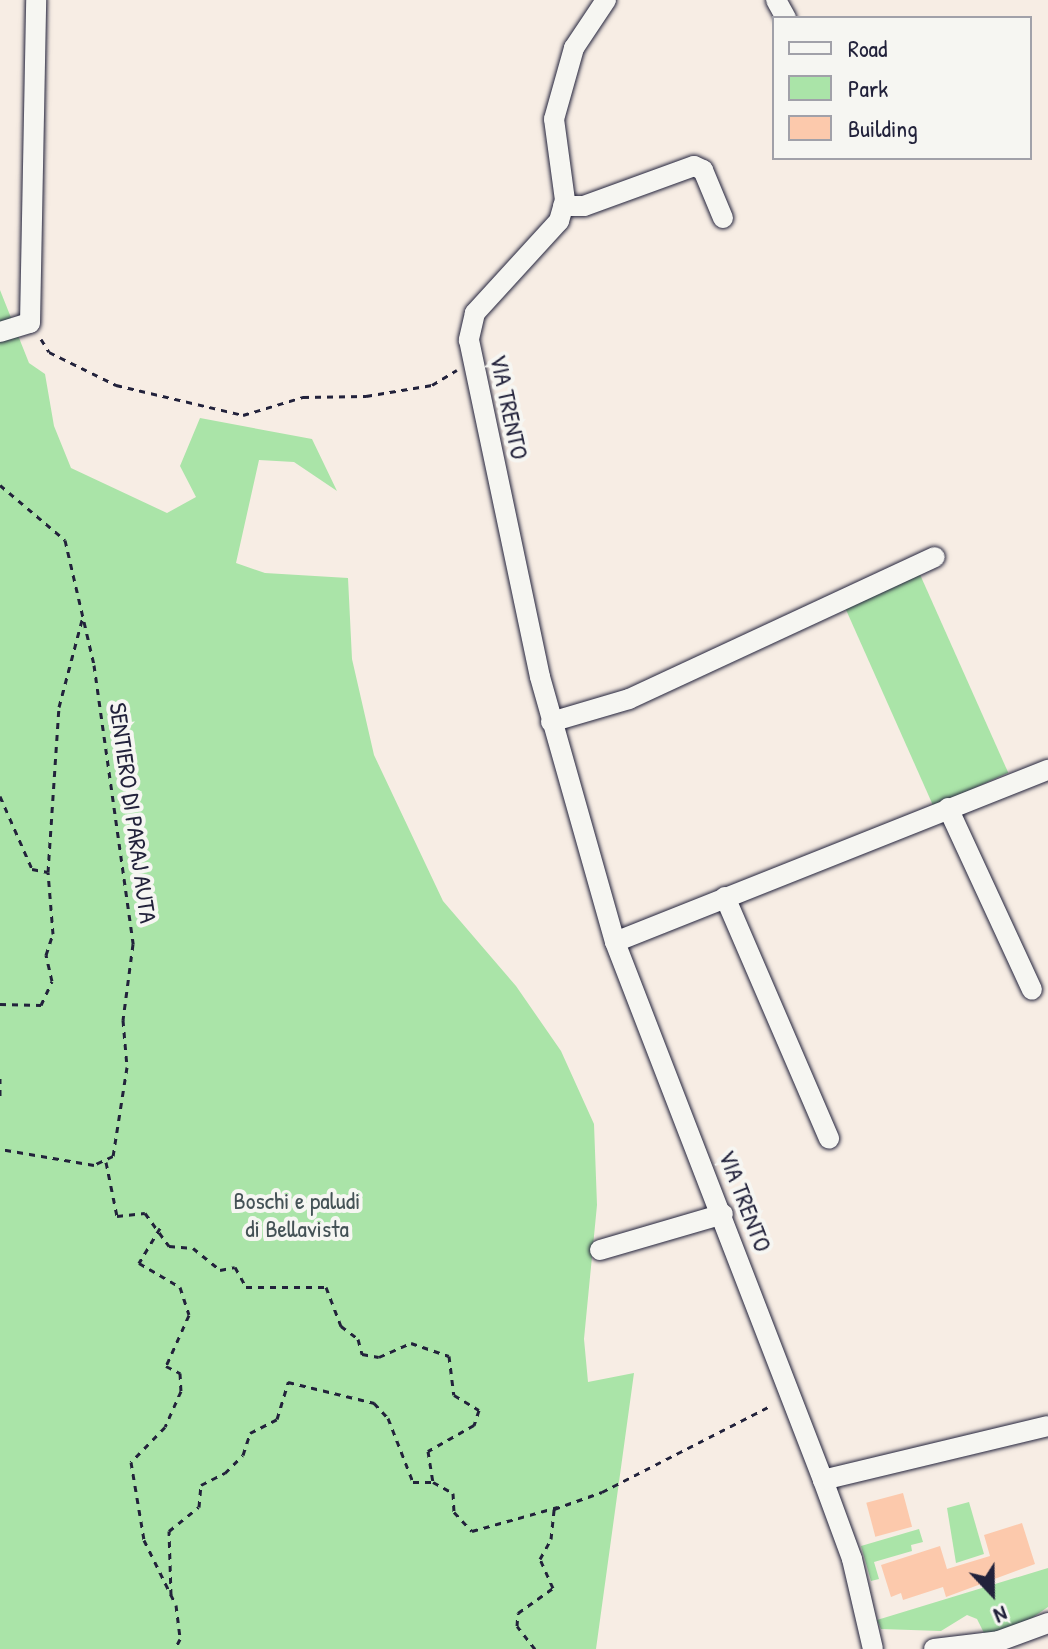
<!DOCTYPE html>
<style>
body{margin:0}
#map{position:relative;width:1048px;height:1649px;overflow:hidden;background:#f7ede4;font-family:"Patrick Hand",sans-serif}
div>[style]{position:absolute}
.green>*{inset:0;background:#aae4a8;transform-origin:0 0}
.building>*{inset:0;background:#fcc9ac;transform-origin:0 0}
.path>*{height:3px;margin-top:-1.5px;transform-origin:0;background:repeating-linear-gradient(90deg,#22223b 0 6px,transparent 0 12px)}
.roads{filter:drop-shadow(0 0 2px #22223b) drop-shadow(0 0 2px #22223b)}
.minor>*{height:20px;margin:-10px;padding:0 10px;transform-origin:10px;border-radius:10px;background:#f6f6f2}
span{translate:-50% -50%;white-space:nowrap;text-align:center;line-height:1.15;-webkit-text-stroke:8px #f6f6f2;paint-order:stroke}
.street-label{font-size:24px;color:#22223b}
.park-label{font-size:24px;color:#445256}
.legend{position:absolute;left:772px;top:16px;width:260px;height:144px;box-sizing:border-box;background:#f6f6f2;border:2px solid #a1a1a9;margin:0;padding:10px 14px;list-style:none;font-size:24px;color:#22223b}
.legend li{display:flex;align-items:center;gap:16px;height:40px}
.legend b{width:40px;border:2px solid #a1a1a9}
.north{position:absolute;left:952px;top:1553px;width:80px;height:80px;-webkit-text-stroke:6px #f6f6f2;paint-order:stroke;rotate:158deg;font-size:22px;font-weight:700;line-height:32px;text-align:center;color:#22223b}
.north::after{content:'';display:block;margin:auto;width:28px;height:36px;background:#22223b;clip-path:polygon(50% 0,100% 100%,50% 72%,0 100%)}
</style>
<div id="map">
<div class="green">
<div style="clip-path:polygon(0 290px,29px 363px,45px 374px,54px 426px,71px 468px,167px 513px,196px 497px,180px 466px,200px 418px,312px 439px,337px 491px,294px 462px,259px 460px,236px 563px,265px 573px,348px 578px,352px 659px,374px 755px,443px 901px,516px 986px,561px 1051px,594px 1124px,597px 1205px,584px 1339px,588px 1382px,634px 1373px,596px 1649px,0 1649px)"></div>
<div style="left:918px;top:570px;width:222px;height:82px;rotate:66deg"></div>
<div style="clip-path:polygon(969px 1502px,984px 1554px,956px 1563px,947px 1508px)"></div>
<div style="clip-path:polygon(919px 1529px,923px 1542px,911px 1545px,912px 1551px,874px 1562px,879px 1579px,871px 1581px,861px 1546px)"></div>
<div style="clip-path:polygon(1048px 1568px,1048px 1607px,1023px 1624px,985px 1635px,977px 1619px,967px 1615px,941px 1631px,881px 1629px,877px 1620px)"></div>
</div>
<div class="building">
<div style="left:903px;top:1493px;width:35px;height:38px;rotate:75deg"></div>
<div style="clip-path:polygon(1022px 1523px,1035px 1564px,946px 1597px,943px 1587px,903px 1600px,901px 1593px,891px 1597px,881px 1565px,940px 1546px,947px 1569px,990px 1556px,984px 1535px)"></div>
</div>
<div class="path">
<div style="left:41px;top:339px;width:15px;rotate:58deg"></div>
<div style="left:49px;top:352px;width:75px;rotate:26.2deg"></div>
<div style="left:116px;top:385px;width:130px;rotate:13.3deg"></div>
<div style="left:243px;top:415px;width:63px;rotate:-16.7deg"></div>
<div style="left:303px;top:397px;width:63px;rotate:-0.9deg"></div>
<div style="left:366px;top:396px;width:67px;rotate:-9.5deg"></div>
<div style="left:432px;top:385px;width:29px;rotate:-31deg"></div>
<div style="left:0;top:485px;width:85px;rotate:40.2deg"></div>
<div style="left:65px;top:540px;width:128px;rotate:76.9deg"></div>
<div style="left:94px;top:665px;width:282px;rotate:82deg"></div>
<div style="left:133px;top:944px;width:77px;rotate:97.5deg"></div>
<div style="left:123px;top:1020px;width:47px;rotate:85.1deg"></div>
<div style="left:127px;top:1067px;width:90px;rotate:98.9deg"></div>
<div style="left:113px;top:1156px;width:21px;rotate:155deg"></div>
<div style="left:94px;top:1165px;width:95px;rotate:-170.3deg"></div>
<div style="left:0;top:796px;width:80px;rotate:66.3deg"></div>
<div style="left:32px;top:869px;width:16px;rotate:11deg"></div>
<div style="left:48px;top:872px;width:165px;rotate:-86.2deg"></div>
<div style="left:59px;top:707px;width:94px;rotate:-75.2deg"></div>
<div style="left:0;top:1004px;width:41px;rotate:1.4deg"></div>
<div style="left:41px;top:1005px;width:26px;rotate:-65deg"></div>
<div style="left:52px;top:981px;width:27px;rotate:-103deg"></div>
<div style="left:46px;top:955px;width:22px;rotate:-72deg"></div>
<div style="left:53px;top:934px;width:62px;rotate:-94.6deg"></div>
<div style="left:0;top:1078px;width:18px;rotate:90deg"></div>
<div style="left:106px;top:1162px;width:55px;rotate:78.5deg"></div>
<div style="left:117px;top:1216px;width:28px;rotate:-6deg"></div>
<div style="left:145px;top:1213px;width:41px;rotate:54deg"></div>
<div style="left:169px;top:1246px;width:24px;rotate:5deg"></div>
<div style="left:193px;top:1248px;width:35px;rotate:39deg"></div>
<div style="left:220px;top:1270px;width:15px;rotate:-11deg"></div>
<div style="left:235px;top:1267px;width:23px;rotate:61deg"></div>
<div style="left:246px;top:1287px;width:80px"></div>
<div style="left:326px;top:1287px;width:42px;rotate:69deg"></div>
<div style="left:341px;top:1326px;width:21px;rotate:37deg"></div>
<div style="left:358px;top:1339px;width:16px;rotate:75deg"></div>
<div style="left:362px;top:1354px;width:17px;rotate:10deg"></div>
<div style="left:379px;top:1357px;width:35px;rotate:-24deg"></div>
<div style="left:411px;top:1343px;width:40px;rotate:18.9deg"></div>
<div style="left:449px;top:1356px;width:39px;rotate:83deg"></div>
<div style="left:454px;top:1395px;width:29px;rotate:31deg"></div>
<div style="left:479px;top:1410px;width:16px;rotate:108deg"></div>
<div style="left:474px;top:1425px;width:53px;rotate:150.5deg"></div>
<div style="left:428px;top:1451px;width:31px;rotate:81deg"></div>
<div style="left:160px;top:1228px;width:41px;rotate:121deg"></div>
<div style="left:139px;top:1263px;width:48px;rotate:30.3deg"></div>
<div style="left:180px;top:1287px;width:29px;rotate:72deg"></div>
<div style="left:189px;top:1315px;width:56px;rotate:114.3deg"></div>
<div style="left:166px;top:1366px;width:16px;rotate:27deg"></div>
<div style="left:180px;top:1373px;width:18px;rotate:87deg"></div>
<div style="left:181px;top:1391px;width:39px;rotate:114deg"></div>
<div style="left:165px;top:1427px;width:49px;rotate:134.2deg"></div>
<div style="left:131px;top:1462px;width:79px;rotate:80.5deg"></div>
<div style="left:144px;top:1540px;width:72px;rotate:63.8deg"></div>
<div style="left:176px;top:1605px;width:34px;rotate:83deg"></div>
<div style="left:180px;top:1639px;width:11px;rotate:117deg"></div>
<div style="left:171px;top:1595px;width:64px;rotate:-91.8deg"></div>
<div style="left:169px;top:1531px;width:38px;rotate:-39deg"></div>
<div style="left:199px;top:1507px;width:22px;rotate:-85deg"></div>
<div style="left:201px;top:1485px;width:27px;rotate:-27deg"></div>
<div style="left:225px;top:1473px;width:25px;rotate:-45deg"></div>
<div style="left:243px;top:1455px;width:23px;rotate:-72deg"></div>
<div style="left:250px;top:1433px;width:30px;rotate:-27deg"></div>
<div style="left:277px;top:1419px;width:39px;rotate:-73deg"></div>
<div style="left:288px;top:1382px;width:89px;rotate:13.7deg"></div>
<div style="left:374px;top:1403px;width:21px;rotate:47deg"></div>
<div style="left:388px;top:1418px;width:69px;rotate:68.7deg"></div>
<div style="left:413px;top:1482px;width:20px"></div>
<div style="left:433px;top:1482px;width:23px;rotate:29deg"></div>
<div style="left:453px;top:1493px;width:19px;rotate:87deg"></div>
<div style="left:454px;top:1512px;width:26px;rotate:47deg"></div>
<div style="left:472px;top:1531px;width:89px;rotate:-15.6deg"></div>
<div style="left:535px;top:1649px;width:29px;rotate:-128deg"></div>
<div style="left:517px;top:1626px;width:13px;rotate:-86deg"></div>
<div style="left:518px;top:1613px;width:43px;rotate:-35.5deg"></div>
<div style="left:553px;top:1588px;width:32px;rotate:-114deg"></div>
<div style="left:540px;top:1559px;width:23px;rotate:-61deg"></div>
<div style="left:551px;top:1539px;width:30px;rotate:-84deg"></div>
<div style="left:554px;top:1509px;width:51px;rotate:-19.5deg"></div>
<div style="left:602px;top:1492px;width:191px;rotate:-27.1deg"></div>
</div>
<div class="roads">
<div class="minor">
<div style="left:606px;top:0;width:58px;rotate:123.7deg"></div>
<div style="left:574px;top:48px;width:74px;rotate:105.7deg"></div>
<div style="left:554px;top:119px;width:82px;rotate:82.3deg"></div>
<div style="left:565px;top:200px;width:22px;rotate:106deg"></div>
<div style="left:559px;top:221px;width:125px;rotate:132.4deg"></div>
<div style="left:475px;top:313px;width:28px;rotate:103deg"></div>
<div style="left:469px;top:340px;width:344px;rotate:78.1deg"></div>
<div style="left:540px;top:677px;width:275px;rotate:74.2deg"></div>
<div style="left:615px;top:942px;width:577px;rotate:68.86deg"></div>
<div style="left:823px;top:1480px;width:84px;rotate:69.8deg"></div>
<div style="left:852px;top:1559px;width:92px;rotate:76.9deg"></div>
<div style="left:776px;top:0;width:21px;rotate:61deg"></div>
<div style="left:563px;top:206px;width:21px"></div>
<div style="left:584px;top:206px;width:117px;rotate:-20deg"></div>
<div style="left:694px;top:166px;width:10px;rotate:24deg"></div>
<div style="left:703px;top:170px;width:52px;rotate:67.4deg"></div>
<div style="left:0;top:332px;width:31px;rotate:-17deg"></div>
<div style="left:30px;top:323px;width:323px;rotate:-88.9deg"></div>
<div style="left:551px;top:722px;width:81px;rotate:-16.4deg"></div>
<div style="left:629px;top:699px;width:337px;rotate:-24.9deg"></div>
<div style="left:948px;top:808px;width:200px;rotate:65.2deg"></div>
<div style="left:725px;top:897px;width:263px;rotate:66.7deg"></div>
<div style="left:615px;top:942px;width:466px;rotate:-21.7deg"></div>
<div style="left:600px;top:1250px;width:128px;rotate:-16.3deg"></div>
<div style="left:823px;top:1480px;width:231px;rotate:-13.5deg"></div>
<div style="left:934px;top:1649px;width:65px;rotate:-7deg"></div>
<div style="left:999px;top:1641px;width:52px;rotate:-20.2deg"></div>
</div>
</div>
<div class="street-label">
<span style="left:509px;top:407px;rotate:78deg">VIA TRENTO</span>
<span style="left:133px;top:813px;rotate:82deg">SENTIERO DI PARAJ AUTA</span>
<span style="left:745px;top:1201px;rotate:69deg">VIA TRENTO</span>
</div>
<div class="park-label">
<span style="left:297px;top:1215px">Boschi e paludi<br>di Bellavista</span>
</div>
<ul class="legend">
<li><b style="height:10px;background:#f6f6f2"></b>Road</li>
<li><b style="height:22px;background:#aae4a8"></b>Park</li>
<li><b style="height:22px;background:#fcc9ac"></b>Building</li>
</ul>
<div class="north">N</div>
</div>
